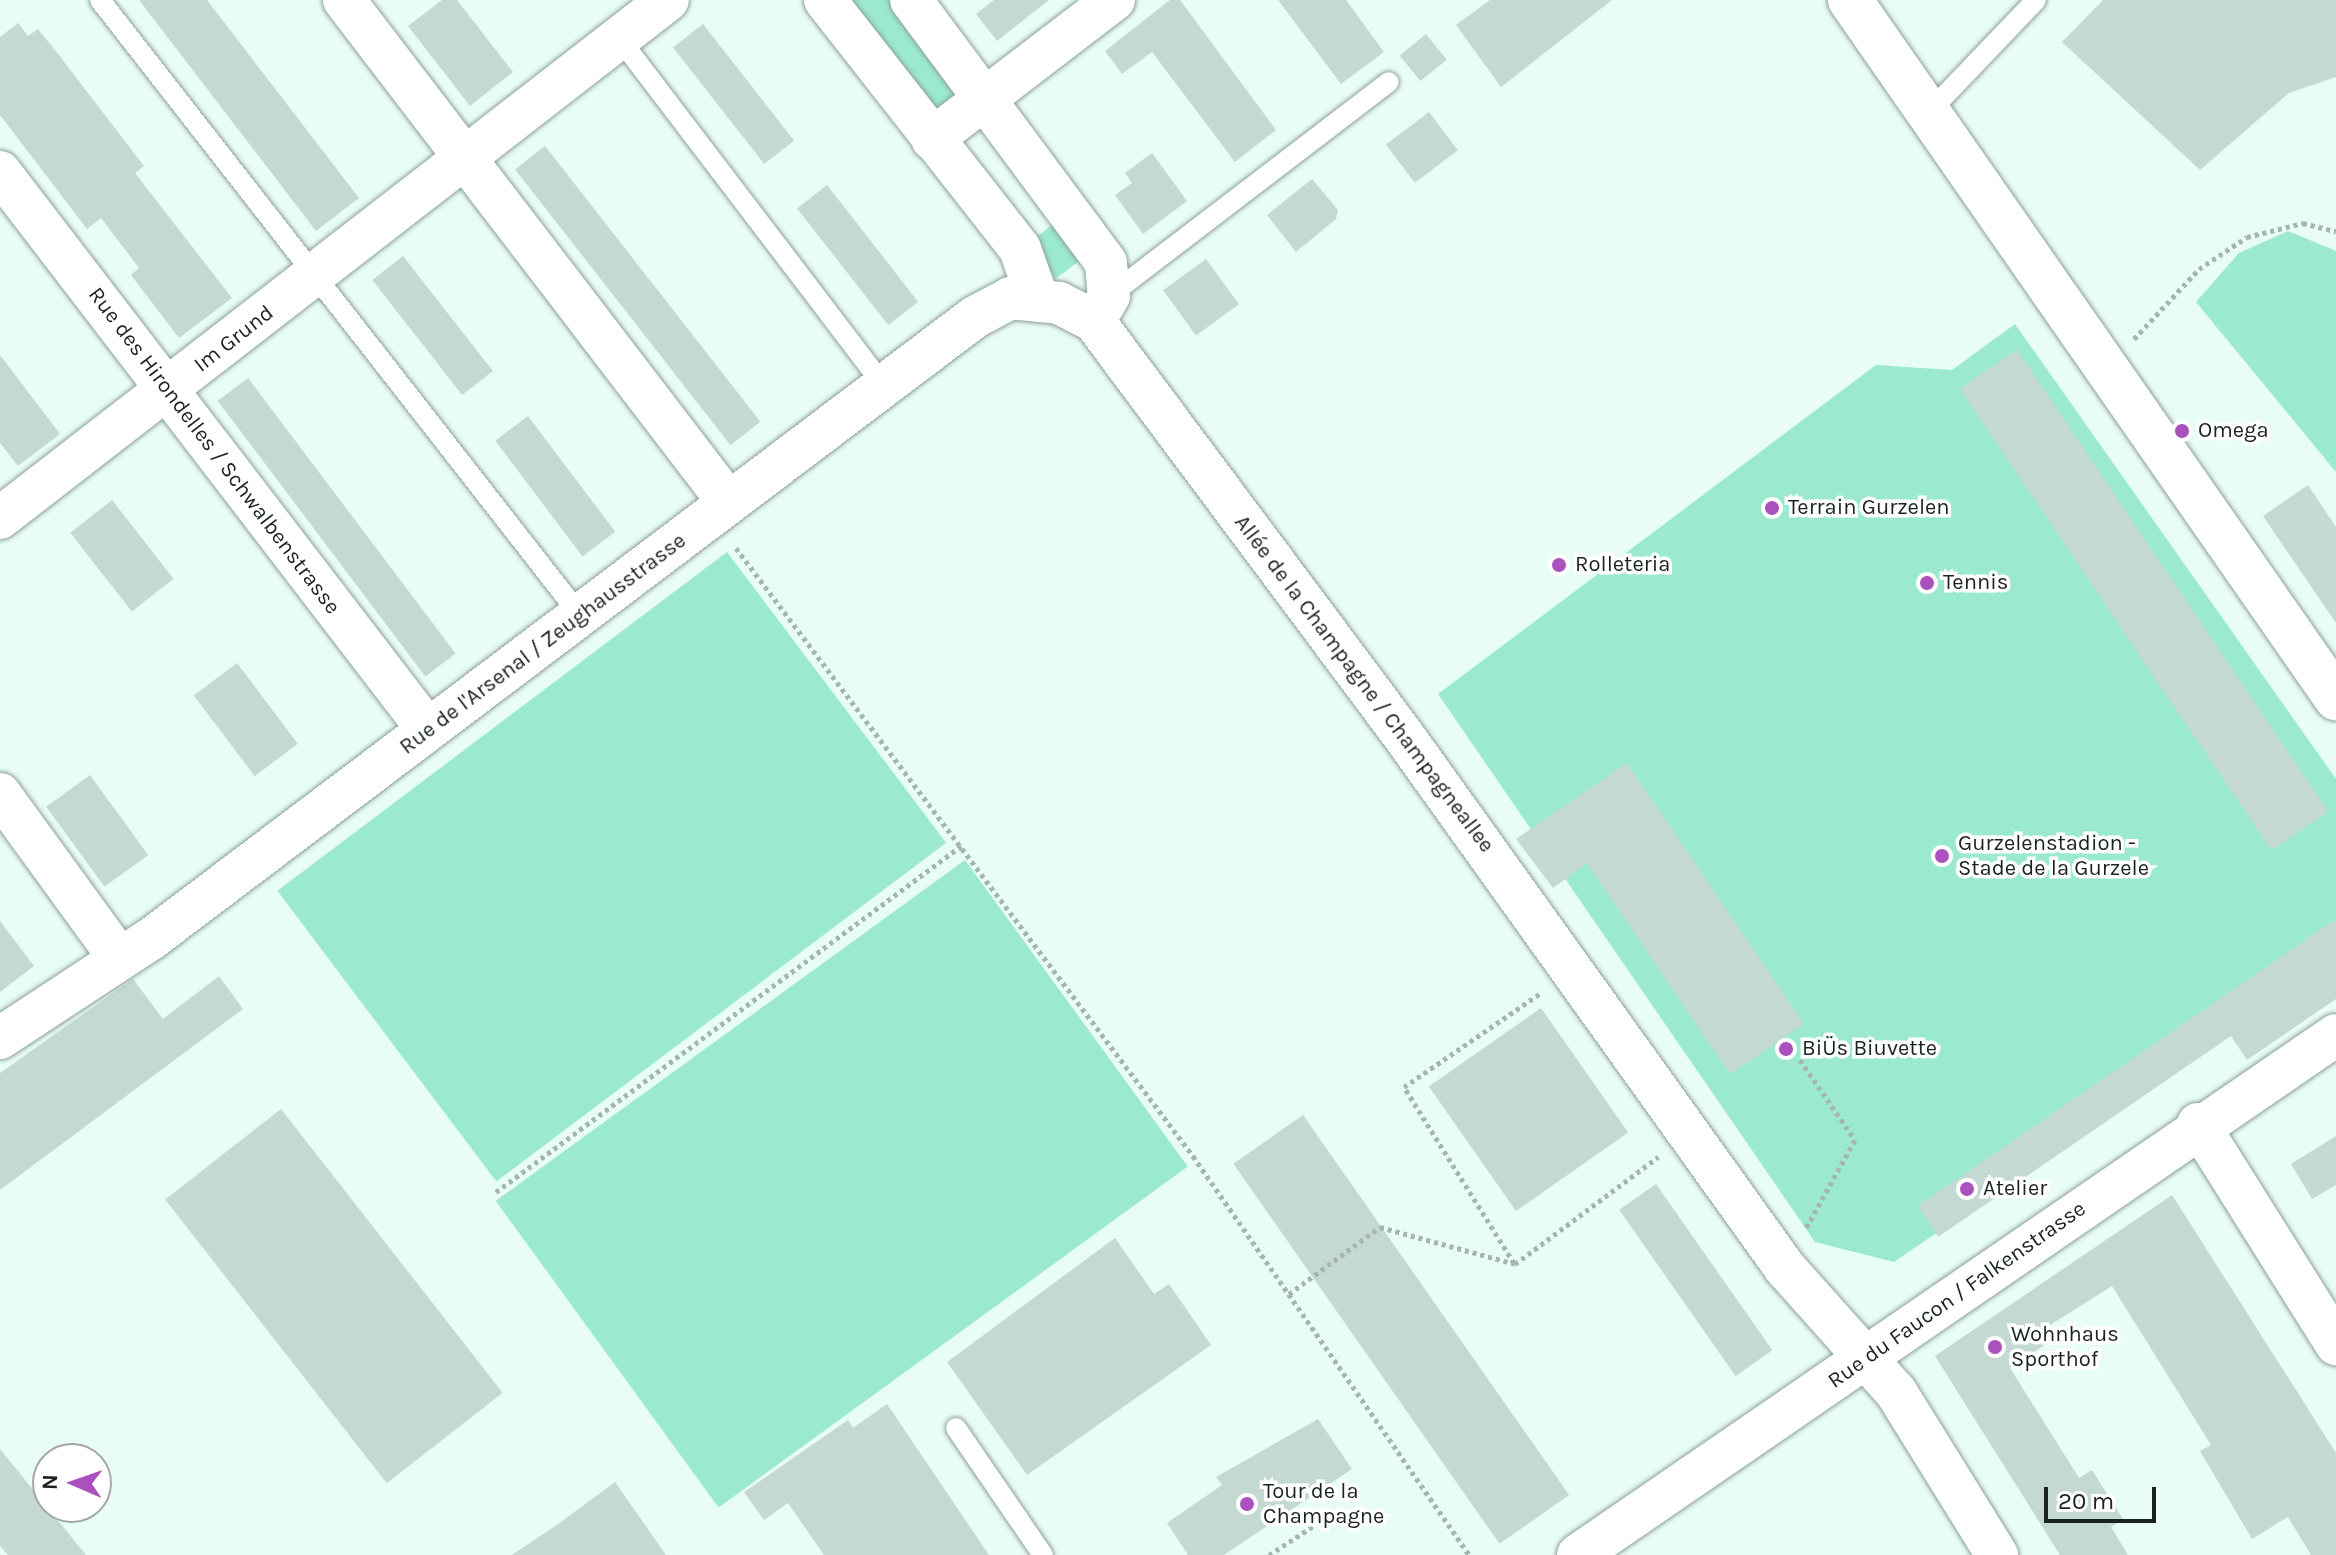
<!DOCTYPE html>
<meta charset="utf-8">
<style>
body{margin:0}
#map{position:relative;width:2336px;height:1555px;overflow:hidden;background:#e8fdf5;font-family:Karla,sans-serif}
div>[style]{position:absolute}
.green>*{inset:0;background:#9be9ce;transform-origin:0 0}
.building>*{inset:0;background:#c4d9d1;transform-origin:0 0}
.path>*{height:5px;margin-top:-2.5px;transform-origin:0;background:repeating-linear-gradient(90deg,#a5b6af 0 4px,transparent 0 8px)}
.roads{filter:drop-shadow(0 0 2px #8ca098) drop-shadow(0 0 2px #8ca098)}
.service>*{height:20px;margin:-10px;padding:0 10px;transform-origin:10px;border-radius:10px;background:#fff}
.minor>*{height:42px;margin:-21px;padding:0 21px;transform-origin:21px;border-radius:21px;background:#fff}
.tertiary>*{height:44px;margin:-22px;padding:0 22px;transform-origin:22px;border-radius:22px;background:#fff}
.dots>*{width:22px;height:22px;translate:-50% -50%;box-sizing:border-box;border:4px solid #fff;border-radius:50%}
span{translate:-50% -50%;white-space:nowrap;text-align:center;line-height:1.15;-webkit-text-stroke:7px #fff;paint-order:stroke}
.street-label{font-size:22px;color:#1b2320}
.poi-label{font-size:22px;color:#1b2320}
.left{translate:0 -50%;text-align:left}
.north{position:absolute;left:32px;top:1443px;width:80px;height:80px;box-sizing:border-box;background:#fff;border:2px solid #a4a7a6;border-radius:50%;rotate:272deg;font-size:22px;font-weight:700;line-height:32px;text-align:center;color:#1b2320}
.north::after{content:'';display:block;margin:auto;width:28px;height:36px;background:#aa51bd;clip-path:polygon(50% 0,100% 100%,50% 72%,0 100%)}
.scale{position:absolute;left:2044px;top:1487px;width:112px;height:36px;box-sizing:border-box;border:4px solid #1b2320;border-top:0;padding-left:10px;font-size:24px;line-height:28px;white-space:nowrap;color:#1b2320;-webkit-text-stroke:6px #fff;paint-order:stroke}
</style>
<div id="map">
<div class="green">
<div style="clip-path:polygon(845px 0,898px 0,962px 89px,933px 110px)"></div>
<div style="left:1064px;top:216px;width:45px;height:44px;rotate:53deg"></div>
<div style="clip-path:polygon(2288px 231px,2336px 251px,2336px 472px,2196px 302px,2239px 253px)"></div>
<div style="clip-path:polygon(2015px 324px,2336px 779px,2336px 960px,1894px 1262px,1815px 1242px,1438px 694px,1876px 365px,1952px 370px)"></div>
<div style="left:727px;top:552px;width:364px;height:563px;rotate:53deg"></div>
<div style="left:965px;top:860px;width:379px;height:580px;rotate:54deg"></div>
</div>
<div class="building">
<div style="clip-path:polygon(139px 0,207px 0,359px 198px,316px 231px)"></div>
<div style="clip-path:polygon(442px 0,457px 0,513px 72px,470px 106px,408px 26px)"></div>
<div style="clip-path:polygon(994px 0,1049px 0,997px 41px,976px 14px)"></div>
<div style="clip-path:polygon(1170px 0,1180px 0,1276px 130px,1235px 162px,1152px 52px,1122px 74px,1105px 51px)"></div>
<div style="clip-path:polygon(1278px 0,1346px 0,1384px 52px,1341px 84px)"></div>
<div style="clip-path:polygon(1490px 0,1612px 0,1501px 87px,1456px 25px)"></div>
<div style="clip-path:polygon(2103px 0,2336px 0,2336px 77px,2289px 93px,2200px 170px,2062px 42px)"></div>
<div style="clip-path:polygon(18px 23px,28px 36px,38px 29px,55px 50px,144px 166px,135px 173px,232px 298px,179px 338px,131px 275px,139px 268px,101px 218px,87px 229px,0 115px,0 37px)"></div>
<div style="left:703px;top:24px;width:148px;height:38px;rotate:52deg"></div>
<div style="left:1426px;top:34px;width:33px;height:34px;rotate:51deg"></div>
<div style="left:1429px;top:112px;width:48px;height:54px;rotate:53deg"></div>
<div style="left:545px;top:146px;width:350px;height:38px;rotate:52deg"></div>
<div style="clip-path:polygon(1152px 153px,1187px 201px,1143px 234px,1115px 195px,1132px 183px,1125px 173px)"></div>
<div style="clip-path:polygon(1312px 179px,1338px 210px,1336px 219px,1296px 252px,1267px 215px)"></div>
<div style="left:827px;top:185px;width:148px;height:38px;rotate:52deg"></div>
<div style="left:403px;top:256px;width:146px;height:39px;rotate:52deg"></div>
<div style="left:1206px;top:259px;width:56px;height:53px;rotate:54deg"></div>
<div style="left:2017px;top:350px;width:557px;height:69px;rotate:56deg"></div>
<div style="clip-path:polygon(0 355px,60px 434px,18px 466px,0 443px)"></div>
<div style="left:248px;top:378px;width:345px;height:38px;rotate:53deg"></div>
<div style="left:528px;top:416px;width:145px;height:41px;rotate:53deg"></div>
<div style="clip-path:polygon(2308px 485px,2336px 527px,2336px 623px,2263px 516px)"></div>
<div style="left:112px;top:500px;width:100px;height:53px;rotate:52deg"></div>
<div style="left:237px;top:663px;width:101px;height:54px;rotate:53deg"></div>
<div style="clip-path:polygon(1627px 763px,1804px 1024px,1730px 1074px,1587px 863px,1553px 888px,1516px 839px)"></div>
<div style="left:90px;top:775px;width:99px;height:54px;rotate:54deg"></div>
<div style="clip-path:polygon(2336px 919px,2336px 999px,2247px 1060px,2231px 1036px,1938px 1237px,1918px 1206px)"></div>
<div style="clip-path:polygon(0 921px,34px 966px,0 992px)"></div>
<div style="clip-path:polygon(219px 976px,243px 1009px,0 1190px,0 1073px,133px 979px,163px 1019px)"></div>
<div style="left:1541px;top:1008px;width:152px;height:137px;rotate:55deg"></div>
<div style="left:281px;top:1109px;width:360px;height:147px;rotate:52deg"></div>
<div style="left:1303px;top:1115px;width:464px;height:85px;rotate:55deg"></div>
<div style="clip-path:polygon(2336px 1136px,2336px 1185px,2312px 1199px,2291px 1164px)"></div>
<div style="left:1656px;top:1184px;width:203px;height:45px;rotate:55deg"></div>
<div style="clip-path:polygon(2172px 1195px,2336px 1453px,2336px 1555px,2311px 1555px,2288px 1517px,2252px 1539px,2200px 1451px,2211px 1445px,2112px 1286px,2047px 1327px,2055px 1338px,2010px 1368px,2079px 1478px,2092px 1470px,2123px 1519px,2111px 1527px,2128px 1555px,2060px 1555px,1935px 1356px)"></div>
<div style="clip-path:polygon(1115px 1238px,1154px 1294px,1169px 1284px,1211px 1345px,1027px 1475px,947px 1362px)"></div>
<div style="clip-path:polygon(887px 1404px,989px 1555px,824px 1555px,788px 1503px,764px 1520px,744px 1492px,848px 1420px,853px 1428px)"></div>
<div style="clip-path:polygon(1318px 1419px,1352px 1469px,1224px 1555px,1188px 1555px,1167px 1523px,1222px 1485px,1216px 1477px)"></div>
<div style="clip-path:polygon(0 1449px,86px 1555px,8px 1555px,0 1546px)"></div>
<div style="clip-path:polygon(615px 1482px,666px 1555px,512px 1555px,561px 1522px)"></div>
</div>
<div class="path">
<div style="left:2134px;top:339px;width:96px;rotate:-47.1deg"></div>
<div style="left:2199px;top:269px;width:58px;rotate:-33.7deg"></div>
<div style="left:2247px;top:237px;width:58px;rotate:-14deg"></div>
<div style="left:2303px;top:223px;width:34px;rotate:14deg"></div>
<div style="left:736px;top:548px;width:761px;rotate:53.07deg"></div>
<div style="left:1193px;top:1156px;width:485px;rotate:55.3deg"></div>
<div style="left:1800px;top:1060px;width:97px;rotate:55.5deg"></div>
<div style="left:1855px;top:1140px;width:101px;rotate:119.1deg"></div>
<div style="left:496px;top:1192px;width:580px;rotate:-36.65deg"></div>
<div style="left:1514px;top:1263px;width:208px;rotate:-122deg"></div>
<div style="left:1404px;top:1087px;width:166px;rotate:-34.5deg"></div>
<div style="left:1289px;top:1294px;width:113px;rotate:-36.4deg"></div>
<div style="left:1380px;top:1227px;width:140px;rotate:15.3deg"></div>
<div style="left:1515px;top:1264px;width:179px;rotate:-36.8deg"></div>
<div style="left:1269px;top:1555px;width:55px;rotate:-33.1deg"></div>
</div>
<div class="roads">
<div class="service">
<div style="left:100px;top:0;width:780px;rotate:52.03deg"></div>
<div style="left:619px;top:38px;width:437px;rotate:52.7deg"></div>
<div style="left:1930px;top:111px;width:153px;rotate:-46.3deg"></div>
<div style="left:1109px;top:296px;width:352px;rotate:-37.4deg"></div>
<div style="left:956px;top:1428px;width:154px;rotate:55.6deg"></div>
</div>
<div class="minor">
<div style="left:344px;top:0;width:633px;rotate:52.57deg"></div>
<div style="left:825px;top:0;width:316px;rotate:51.9deg"></div>
<div style="left:1020px;top:249px;width:51px;rotate:70.5deg"></div>
<div style="left:911px;top:0;width:327px;rotate:53.4deg"></div>
<div style="left:1106px;top:263px;width:33px;rotate:85deg"></div>
<div style="left:1109px;top:296px;width:29px;rotate:121deg"></div>
<div style="left:932px;top:139px;width:229px;rotate:-37.4deg"></div>
<div style="left:0;top:172px;width:703px;rotate:52.51deg"></div>
<div style="left:0;top:518px;width:845px;rotate:-37.79deg"></div>
<div style="left:0;top:794px;width:203px;rotate:54deg"></div>
<div style="left:0;top:1038px;width:181px;rotate:-33.3deg"></div>
<div style="left:151px;top:939px;width:1032px;rotate:-37.05deg"></div>
<div style="left:975px;top:317px;width:40px;rotate:-28deg"></div>
<div style="left:1010px;top:298px;width:49px;rotate:5.8deg"></div>
<div style="left:1059px;top:303px;width:39px;rotate:27deg"></div>
<div style="left:1094px;top:321px;width:517px;rotate:53.26deg"></div>
<div style="left:1403px;top:735px;width:656px;rotate:54.37deg"></div>
<div style="left:1785px;top:1268px;width:166px;rotate:48.2deg"></div>
<div style="left:1896px;top:1392px;width:192px;rotate:58.2deg"></div>
<div style="left:2198px;top:1124px;width:260px;rotate:57.9deg"></div>
<div style="left:1578px;top:1555px;width:919px;rotate:-34.45deg"></div>
</div>
<div class="tertiary">
<div style="left:1850px;top:0;width:851px;rotate:55.15deg"></div>
</div>
</div>
<div class="dots">
<div style="left:2182px;top:431px;background:#aa51bd"></div>
<div style="left:1772px;top:508px;background:#aa51bd"></div>
<div style="left:1559px;top:565px;background:#aa51bd"></div>
<div style="left:1927px;top:583px;background:#aa51bd"></div>
<div style="left:1942px;top:856px;background:#aa51bd"></div>
<div style="left:1786px;top:1049px;background:#aa51bd"></div>
<div style="left:1967px;top:1189px;background:#aa51bd"></div>
<div style="left:1995px;top:1347px;background:#aa51bd"></div>
<div style="left:1247px;top:1504px;background:#aa51bd"></div>
</div>
<div class="street-label">
<span style="left:234px;top:339px;rotate:-38deg">Im Grund</span>
<span style="left:214px;top:451px;rotate:53deg">Rue des Hirondelles / Schwalbenstrasse</span>
<span style="left:543px;top:644px;rotate:-37deg">Rue de l'Arsenal / Zeughausstrasse</span>
<span style="left:1364px;top:684px;rotate:53deg">Allée de la Champagne / Champagneallee</span>
<span style="left:1957px;top:1295px;rotate:-35deg">Rue du Faucon / Falkenstrasse</span>
</div>
<div class="poi-label">
<span class="left" style="left:2198px;top:431px">Omega</span>
<span class="left" style="left:1788px;top:508px">Terrain Gurzelen</span>
<span class="left" style="left:1575px;top:565px">Rolleteria</span>
<span class="left" style="left:1943px;top:583px">Tennis</span>
<span class="left" style="left:1958px;top:856px">Gurzelenstadion -<br>Stade de la Gurzele</span>
<span class="left" style="left:1802px;top:1049px">BiÜs Biuvette</span>
<span class="left" style="left:1983px;top:1189px">Atelier</span>
<span class="left" style="left:2011px;top:1347px">Wohnhaus<br>Sporthof</span>
<span class="left" style="left:1263px;top:1504px">Tour de la<br>Champagne</span>
</div>
<div class="north">N</div>
<div class="scale">20 m</div>
</div>
